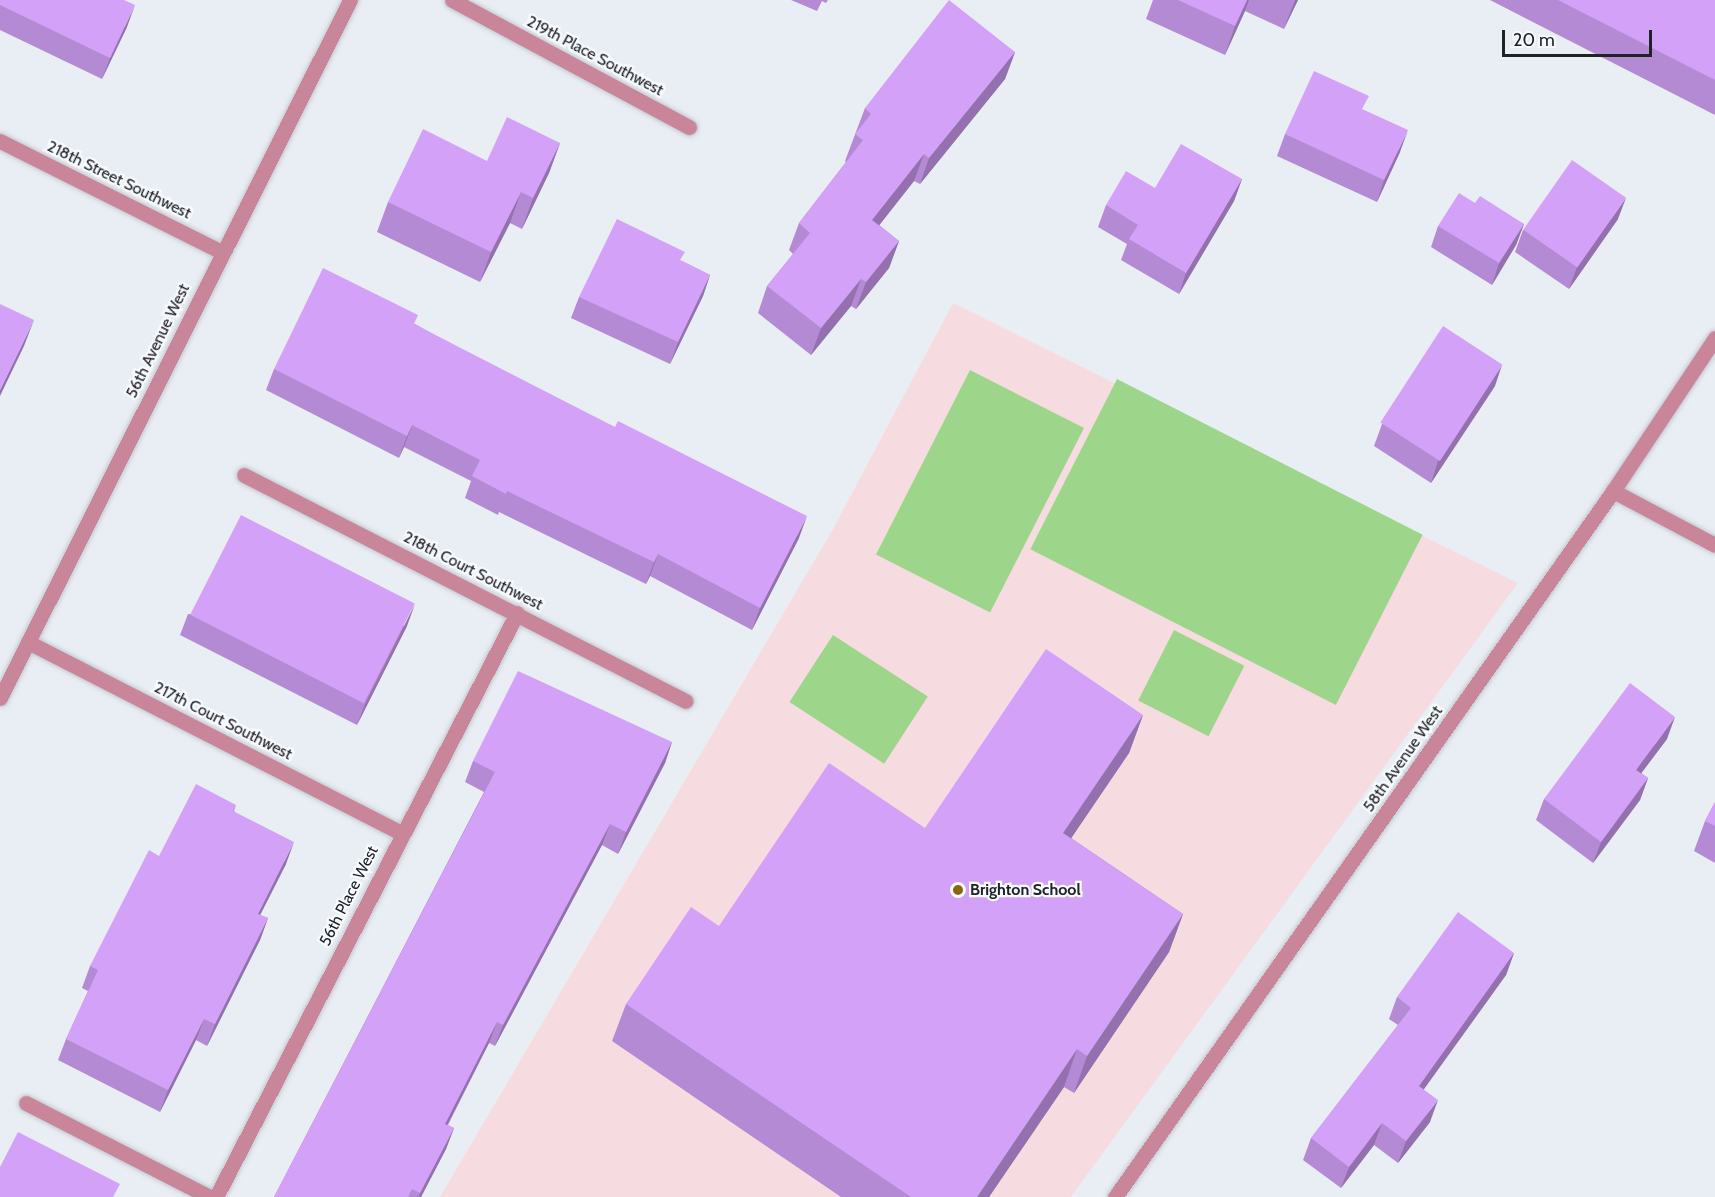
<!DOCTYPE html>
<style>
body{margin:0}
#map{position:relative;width:1715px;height:1197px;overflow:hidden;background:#e9eef4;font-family:Cabin,sans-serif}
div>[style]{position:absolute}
.education>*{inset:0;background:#f6dce0}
.green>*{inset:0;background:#9dd68a;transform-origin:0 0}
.roads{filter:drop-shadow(0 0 2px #c5c9cf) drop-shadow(0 0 2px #c5c9cf)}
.lane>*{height:15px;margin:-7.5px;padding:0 7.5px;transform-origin:7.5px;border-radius:7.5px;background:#c9869a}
.street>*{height:15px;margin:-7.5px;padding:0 7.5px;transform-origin:7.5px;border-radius:7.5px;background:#c9869a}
.wall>*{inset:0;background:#b58ad5}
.shaded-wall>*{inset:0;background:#9471ae}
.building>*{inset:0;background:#d3a1f8;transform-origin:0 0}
.dots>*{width:16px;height:16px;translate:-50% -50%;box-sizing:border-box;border:3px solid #f8fbff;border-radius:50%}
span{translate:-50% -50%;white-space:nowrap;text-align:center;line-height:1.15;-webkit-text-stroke:4.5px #f8fbff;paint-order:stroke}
.street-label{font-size:16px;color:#212225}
.poi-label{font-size:16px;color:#212225;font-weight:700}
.left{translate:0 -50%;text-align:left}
.scale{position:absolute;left:1502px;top:30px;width:150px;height:27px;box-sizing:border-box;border:3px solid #212225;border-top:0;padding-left:8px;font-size:18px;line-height:21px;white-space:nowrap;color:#212225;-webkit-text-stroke:4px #f8fbff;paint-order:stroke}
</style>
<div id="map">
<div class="education">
<div style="clip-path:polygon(953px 303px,1518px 583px,1071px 1197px,440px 1197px,833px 529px)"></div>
</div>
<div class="green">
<div style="left:970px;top:370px;width:128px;height:207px;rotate:27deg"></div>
<div style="left:1117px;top:379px;width:343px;height:191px;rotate:27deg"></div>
<div style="left:1174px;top:630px;width:79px;height:79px;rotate:27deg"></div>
<div style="left:833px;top:635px;width:113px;height:80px;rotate:33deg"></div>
</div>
<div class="roads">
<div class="lane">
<div style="left:26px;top:1103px;width:207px;rotate:27.1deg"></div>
</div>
<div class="street">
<div style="left:452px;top:0;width:269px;rotate:28.2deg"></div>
<div style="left:0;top:141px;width:248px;rotate:26.6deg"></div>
<div style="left:244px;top:475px;width:496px;rotate:27.1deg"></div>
<div style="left:1613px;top:491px;width:115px;rotate:27.9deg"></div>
<div style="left:28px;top:642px;width:420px;rotate:27.1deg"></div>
<div style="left:0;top:698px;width:781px;rotate:-63.37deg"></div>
<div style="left:216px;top:1197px;width:657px;rotate:-62.73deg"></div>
<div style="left:1115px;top:1197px;width:864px;rotate:-54.8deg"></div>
<div style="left:1613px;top:491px;width:184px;rotate:-56.3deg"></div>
</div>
</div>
<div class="wall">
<div style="clip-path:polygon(0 0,127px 27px,102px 79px,0 30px)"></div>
<div style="clip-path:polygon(791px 0,828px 0,826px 3px,822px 1px,817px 11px)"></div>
<div style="clip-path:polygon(1153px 0,1298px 0,1284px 29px,1245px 11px,1225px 55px,1146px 19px)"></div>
<div style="clip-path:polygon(1490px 0,1715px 0,1715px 115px)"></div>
<div style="clip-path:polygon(1015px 52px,1005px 79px,920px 184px,914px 181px,879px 225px,899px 241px,889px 268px,856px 309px,851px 306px,811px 355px,758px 313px,767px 286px,793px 254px,789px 250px,799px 223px,846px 162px,845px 161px,865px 108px)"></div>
<div style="clip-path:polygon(1364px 110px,1400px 152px,1377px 202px,1277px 156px,1285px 134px)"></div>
<div style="clip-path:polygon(560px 143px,549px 173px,522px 229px,510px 223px,480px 282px,377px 232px,388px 202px,487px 161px)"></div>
<div style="clip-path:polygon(1242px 179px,1234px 201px,1179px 294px,1121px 260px,1127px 244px,1098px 227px,1106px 205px,1155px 188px)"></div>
<div style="clip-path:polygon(1475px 203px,1524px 224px,1516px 245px,1492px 285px,1431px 247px,1438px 226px)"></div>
<div style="clip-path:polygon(1618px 219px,1569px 289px,1515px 252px,1523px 230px)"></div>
<div style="clip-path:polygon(682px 261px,710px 275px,703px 296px,670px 364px,571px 318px,579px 297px)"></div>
<div style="clip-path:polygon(415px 324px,799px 538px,752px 630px,650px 576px,646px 584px,499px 512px,498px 515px,465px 498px,471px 481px,404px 447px,399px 458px,266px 390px,274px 369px)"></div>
<div style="clip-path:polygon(1495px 386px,1431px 483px,1374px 446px,1382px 424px)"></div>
<div style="clip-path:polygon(188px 614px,407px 626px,357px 725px,180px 635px)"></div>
<div style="clip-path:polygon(1143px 715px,1129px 753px,1071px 838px,1183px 914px,1169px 952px,1074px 1093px,1064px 1087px,989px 1197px,841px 1197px,612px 1041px,626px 1004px,719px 926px,925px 828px)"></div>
<div style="clip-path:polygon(1667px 739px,1641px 773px,1648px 778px,1640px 800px,1593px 863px,1536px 820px,1544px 799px)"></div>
<div style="clip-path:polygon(672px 742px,665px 763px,618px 854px,602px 845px,495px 1046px,489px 1043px,448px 1125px,454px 1128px,446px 1149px,421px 1197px,274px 1197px,484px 792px,465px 782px,473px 761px)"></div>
<div style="clip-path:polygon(1715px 802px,1715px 863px,1694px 851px,1705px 821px)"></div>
<div style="clip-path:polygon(236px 805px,234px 811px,286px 864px,260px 915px,268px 918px,260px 940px,207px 1046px,196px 1040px,160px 1112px,58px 1060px,66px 1039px,88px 991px,82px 988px,90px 966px)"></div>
<div style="clip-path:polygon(1514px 953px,1506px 975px,1424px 1089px,1430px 1122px,1398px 1163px,1374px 1145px,1341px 1188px,1303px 1160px,1311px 1138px,1398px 1025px,1389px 1019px,1397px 997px)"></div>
</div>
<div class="shaded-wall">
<div style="clip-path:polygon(1247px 0,1249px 0,1245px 11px,1225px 55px,1235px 26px)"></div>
<div style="clip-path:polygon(1295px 0,1298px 0,1284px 29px)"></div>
<div style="clip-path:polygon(135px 5px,127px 27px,102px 79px,110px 58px)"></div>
<div style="clip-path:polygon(1015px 52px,1005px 79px,920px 184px,929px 158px)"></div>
<div style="clip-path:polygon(1408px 130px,1400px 152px,1377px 202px,1384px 180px)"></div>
<div style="clip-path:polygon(560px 143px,549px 173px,522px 229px,533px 198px)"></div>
<div style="clip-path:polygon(924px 154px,914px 181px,863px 246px,872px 220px)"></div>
<div style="clip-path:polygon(1242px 179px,1234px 201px,1179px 294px,1186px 273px)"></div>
<div style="clip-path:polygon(521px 192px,510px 223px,480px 282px,491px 252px)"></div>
<div style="clip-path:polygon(1626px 198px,1618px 219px,1569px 289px,1577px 267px)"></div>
<div style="clip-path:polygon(1524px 224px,1516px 245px,1492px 285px,1499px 263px)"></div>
<div style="clip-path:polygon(899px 241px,889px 268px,856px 309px,866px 282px)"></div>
<div style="clip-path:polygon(710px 275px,703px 296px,670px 364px,678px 342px)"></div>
<div style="clip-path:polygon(861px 279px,851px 306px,811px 355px,821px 328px)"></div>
<div style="clip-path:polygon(34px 320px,24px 346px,0 396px,0 390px)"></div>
<div style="clip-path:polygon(1502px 365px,1495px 386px,1431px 483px,1438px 461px)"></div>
<div style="clip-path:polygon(412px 425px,404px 447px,399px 458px,407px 436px)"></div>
<div style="clip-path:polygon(807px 516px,799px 538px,752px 630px,760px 608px)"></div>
<div style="clip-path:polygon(658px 554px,650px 576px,646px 584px,654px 562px)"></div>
<div style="clip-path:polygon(415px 604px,407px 626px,357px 725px,365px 704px)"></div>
<div style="clip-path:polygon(1143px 715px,1129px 753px,1049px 871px,1063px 833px)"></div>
<div style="clip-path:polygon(1675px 717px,1667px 739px,1628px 791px,1636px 770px)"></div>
<div style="clip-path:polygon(672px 742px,665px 763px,618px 854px,626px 832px)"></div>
<div style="clip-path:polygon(1648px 778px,1640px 800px,1593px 863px,1601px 842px)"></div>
<div style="clip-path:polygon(610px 824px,602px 845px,495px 1046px,503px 1025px)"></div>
<div style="clip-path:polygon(294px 842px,286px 864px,250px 935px,258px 914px)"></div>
<div style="clip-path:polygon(1183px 914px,1169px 952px,1074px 1093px,1087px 1056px)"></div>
<div style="clip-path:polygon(268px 918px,260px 940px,207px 1046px,215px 1024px)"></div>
<div style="clip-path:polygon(1514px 953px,1506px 975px,1411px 1107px,1419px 1086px)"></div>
<div style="clip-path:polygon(204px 1019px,196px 1040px,160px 1112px,168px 1090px)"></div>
<div style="clip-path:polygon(497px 1022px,489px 1043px,437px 1145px,445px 1124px)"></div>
<div style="clip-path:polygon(1077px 1049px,1064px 1087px,989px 1197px,977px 1197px)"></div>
<div style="clip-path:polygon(1438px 1100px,1430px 1122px,1398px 1163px,1406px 1141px)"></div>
<div style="clip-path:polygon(1382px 1123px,1374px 1145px,1341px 1188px,1349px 1167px)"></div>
<div style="clip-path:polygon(454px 1128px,446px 1149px,421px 1197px,418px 1197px)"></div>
</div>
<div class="building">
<div style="clip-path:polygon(0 0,124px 0,135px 5px,110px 58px,0 5px)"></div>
<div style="clip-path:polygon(949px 0,1015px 52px,929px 158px,924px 154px,872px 220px,899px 241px,866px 282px,861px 279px,821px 328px,767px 286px,810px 233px,799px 223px,863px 140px,855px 134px,871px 114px,865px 108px)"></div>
<div style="clip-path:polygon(1178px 0,1247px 0,1235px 26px)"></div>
<div style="clip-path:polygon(1558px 0,1715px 0,1715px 80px)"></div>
<div style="clip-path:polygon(1314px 71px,1369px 96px,1362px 109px,1408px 130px,1384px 180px,1285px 134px)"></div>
<div style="clip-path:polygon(507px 117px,560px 143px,533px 198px,521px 192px,491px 252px,388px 202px,423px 129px,487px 161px)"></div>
<div style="clip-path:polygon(1181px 144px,1242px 179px,1186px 273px,1129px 239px,1138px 225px,1106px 205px,1126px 171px,1155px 188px)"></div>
<div style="left:1572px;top:160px;width:66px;height:85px;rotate:35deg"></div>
<div style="clip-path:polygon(1459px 193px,1475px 203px,1480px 196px,1524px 224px,1499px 263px,1438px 226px)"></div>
<div style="clip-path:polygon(617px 219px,685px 252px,680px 260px,710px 275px,678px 342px,579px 297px)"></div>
<div style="clip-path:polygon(323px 268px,418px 315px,414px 324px,615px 427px,618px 421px,807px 516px,760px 608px,658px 554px,654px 562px,507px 491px,506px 494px,472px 476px,480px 460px,412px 425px,407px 436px,274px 369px)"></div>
<div style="clip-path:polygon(0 304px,34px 320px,0 390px)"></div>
<div style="left:1443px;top:326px;width:71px;height:115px;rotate:33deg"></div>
<div style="left:241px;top:515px;width:195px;height:112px;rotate:27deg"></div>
<div style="clip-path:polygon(1046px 649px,1143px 715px,1063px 833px,1183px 914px,1087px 1056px,1077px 1049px,977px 1197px,911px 1197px,626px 1004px,691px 907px,719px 926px,829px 763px,925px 828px)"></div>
<div style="clip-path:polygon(518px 671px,672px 742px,626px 832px,610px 824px,503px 1025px,497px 1022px,445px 1124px,454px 1128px,420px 1193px,412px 1189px,408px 1197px,274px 1197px,495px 772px,473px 761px)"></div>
<div style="clip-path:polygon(1630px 683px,1675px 717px,1636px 770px,1648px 778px,1601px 842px,1544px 799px)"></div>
<div style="clip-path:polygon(196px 784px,236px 805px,233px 811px,294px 842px,258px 914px,268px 918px,215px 1024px,204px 1019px,168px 1090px,66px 1039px,98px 970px,90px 966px,149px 850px,159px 856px)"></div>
<div style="clip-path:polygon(1715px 802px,1715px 826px,1705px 821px)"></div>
<div style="clip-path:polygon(1458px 912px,1514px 953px,1419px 1086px,1438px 1100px,1406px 1141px,1382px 1123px,1349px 1167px,1311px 1138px,1411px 1008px,1397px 997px)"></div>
<div style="clip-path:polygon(18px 1132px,120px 1184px,113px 1197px,0 1197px,0 1167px)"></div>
</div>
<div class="dots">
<div style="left:958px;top:890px;background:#896907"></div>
</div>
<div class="street-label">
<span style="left:595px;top:56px;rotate:28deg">219th Place Southwest</span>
<span style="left:119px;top:180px;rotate:26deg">218th Street Southwest</span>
<span style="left:158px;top:341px;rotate:-64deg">56th Avenue West</span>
<span style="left:473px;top:571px;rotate:27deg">218th Court Southwest</span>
<span style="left:223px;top:721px;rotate:27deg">217th Court Southwest</span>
<span style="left:1403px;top:759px;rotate:-55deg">58th Avenue West</span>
<span style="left:349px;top:896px;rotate:-63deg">56th Place West</span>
</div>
<div class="poi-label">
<span class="left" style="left:970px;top:890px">Brighton School</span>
</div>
<div class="scale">20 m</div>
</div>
